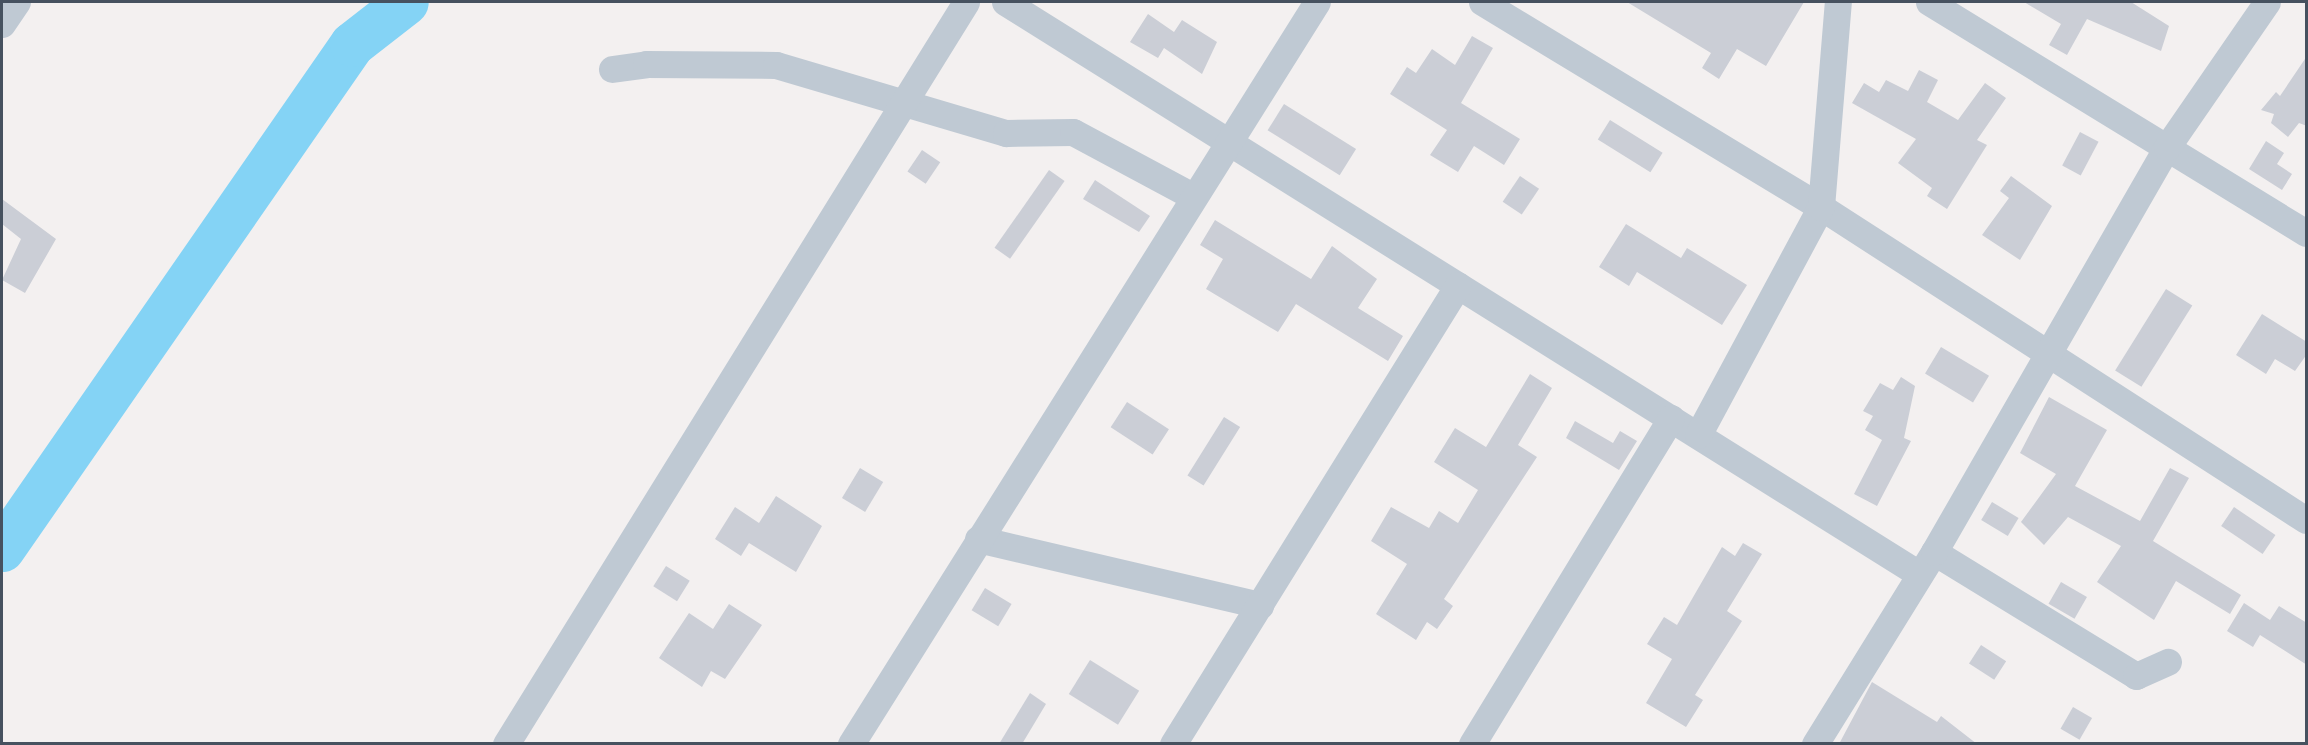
<!DOCTYPE html>
<style>
body{margin:0}
#map{position:relative;width:2308px;height:745px;overflow:hidden;background:#f3f0f0;font-family:Ubuntu,sans-serif}
div>[style]{position:absolute}
.river>*{height:45px;margin:-22.5px;padding:0 22.5px;transform-origin:22.5px;border-radius:22.5px;background:#84d3f5}
.building>*{inset:0;background:#cbced6;transform-origin:0 0}
.minor>*{height:27px;margin:-13.5px;padding:0 13.5px;transform-origin:13.5px;border-radius:13.5px;background:#bfc9d3}
span{translate:-50% -50%;white-space:nowrap;text-align:center;line-height:1.15;-webkit-text-stroke:6px #fff;paint-order:stroke}
.frame{position:absolute;inset:0;border:3px solid #46515f;pointer-events:none}
</style>
<div id="map">
<div class="river">
<div style="left:2px;top:549px;width:614px;rotate:-55.28deg"></div>
<div style="left:352px;top:44px;width:68px;rotate:-37.9deg"></div>
</div>
<div class="building">
<div style="clip-path:polygon(1627px 2px,1804px 2px,1766px 66px,1737px 49px,1719px 79px,1702px 68px,1711px 53px)"></div>
<div style="clip-path:polygon(2024px 2px,2131px 2px,2169px 26px,2161px 51px,2087px 19px,2067px 55px,2049px 45px,2061px 24px)"></div>
<div style="clip-path:polygon(1148px 14px,1174px 32px,1182px 20px,1217px 42px,1202px 74px,1164px 48px,1158px 58px,1130px 42px)"></div>
<div style="clip-path:polygon(1472px 36px,1493px 48px,1461px 103px,1520px 139px,1504px 165px,1474px 146px,1458px 172px,1430px 155px,1447px 130px,1390px 94px,1407px 67px,1416px 73px,1432px 49px,1455px 65px)"></div>
<div style="clip-path:polygon(2307px 56px,2307px 126px,2299px 123px,2288px 137px,2271px 123px,2274px 114px,2261px 110px,2276px 92px,2280px 96px)"></div>
<div style="clip-path:polygon(1919px 70px,1938px 80px,1927px 102px,1958px 120px,1985px 83px,2006px 98px,1977px 140px,1987px 145px,1947px 209px,1927px 196px,1932px 188px,1898px 163px,1916px 139px,1852px 103px,1864px 83px,1879px 92px,1886px 80px,1908px 91px)"></div>
<div style="left:1284px;top:104px;width:85px;height:31px;rotate:32deg"></div>
<div style="left:1610px;top:120px;width:62px;height:23px;rotate:32deg"></div>
<div style="left:2080px;top:132px;width:21px;height:38px;rotate:28deg"></div>
<div style="clip-path:polygon(2266px 141px,2284px 153px,2277px 164px,2292px 174px,2282px 190px,2249px 169px)"></div>
<div style="left:922px;top:150px;width:22px;height:26px;rotate:34deg"></div>
<div style="left:1049px;top:170px;width:19px;height:95px;rotate:35deg"></div>
<div style="left:1520px;top:176px;width:23px;height:31px;rotate:34deg"></div>
<div style="clip-path:polygon(2011px 176px,2052px 206px,2020px 260px,1982px 235px,2009px 198px,2000px 191px)"></div>
<div style="clip-path:polygon(1095px 180px,1150px 216px,1139px 232px,1083px 199px)"></div>
<div style="clip-path:polygon(2px 199px,56px 239px,25px 293px,2px 280px,21px 239px,2px 224px)"></div>
<div style="clip-path:polygon(1215px 220px,1311px 279px,1332px 246px,1377px 279px,1358px 308px,1403px 336px,1388px 361px,1296px 304px,1278px 332px,1206px 289px,1223px 259px,1200px 245px)"></div>
<div style="clip-path:polygon(1626px 224px,1681px 258px,1687px 248px,1747px 285px,1722px 325px,1637px 272px,1629px 286px,1599px 267px)"></div>
<div style="left:2166px;top:289px;width:31px;height:96px;rotate:32deg"></div>
<div style="clip-path:polygon(2262px 314px,2307px 342px,2307px 354px,2295px 371px,2275px 359px,2266px 374px,2236px 355px)"></div>
<div style="left:1941px;top:347px;width:56px;height:31px;rotate:31deg"></div>
<div style="clip-path:polygon(1530px 374px,1552px 388px,1518px 445px,1537px 457px,1444px 599px,1453px 606px,1437px 629px,1427px 622px,1416px 640px,1376px 614px,1407px 564px,1371px 541px,1391px 507px,1429px 528px,1439px 511px,1458px 523px,1478px 490px,1434px 462px,1455px 428px,1486px 447px)"></div>
<div style="clip-path:polygon(1901px 377px,1915px 386px,1904px 438px,1911px 441px,1877px 506px,1854px 494px,1882px 440px,1865px 430px,1873px 416px,1863px 411px,1880px 383px,1893px 390px)"></div>
<div style="clip-path:polygon(2049px 397px,2107px 430px,2075px 486px,2140px 521px,2170px 468px,2189px 478px,2153px 541px,2241px 595px,2230px 614px,2176px 581px,2154px 620px,2097px 582px,2121px 546px,2068px 517px,2044px 545px,2021px 522px,2056px 474px,2020px 453px)"></div>
<div style="left:1127px;top:402px;width:50px;height:30px;rotate:33deg"></div>
<div style="left:1224px;top:417px;width:19px;height:69px;rotate:32deg"></div>
<div style="clip-path:polygon(1575px 421px,1613px 443px,1620px 431px,1637px 441px,1619px 470px,1566px 438px)"></div>
<div style="left:860px;top:468px;width:27px;height:35px;rotate:31deg"></div>
<div style="clip-path:polygon(776px 496px,822px 526px,796px 572px,749px 543px,741px 556px,715px 539px,735px 507px,759px 523px)"></div>
<div style="left:1992px;top:502px;width:31px;height:21px;rotate:31deg"></div>
<div style="left:2234px;top:507px;width:50px;height:23px;rotate:34deg"></div>
<div style="clip-path:polygon(1743px 543px,1762px 554px,1727px 611px,1742px 621px,1695px 695px,1703px 700px,1686px 727px,1646px 703px,1672px 659px,1647px 644px,1664px 617px,1677px 625px,1722px 547px,1735px 556px)"></div>
<div style="left:666px;top:566px;width:28px;height:24px;rotate:32deg"></div>
<div style="left:2061px;top:582px;width:30px;height:25px;rotate:30deg"></div>
<div style="left:985px;top:588px;width:31px;height:26px;rotate:31deg"></div>
<div style="clip-path:polygon(2244px 603px,2270px 620px,2279px 606px,2307px 623px,2307px 665px,2260px 635px,2253px 647px,2227px 631px)"></div>
<div style="clip-path:polygon(729px 604px,762px 625px,725px 679px,711px 671px,702px 687px,659px 658px,689px 613px,713px 629px)"></div>
<div style="left:1981px;top:645px;width:30px;height:22px;rotate:33deg"></div>
<div style="left:1090px;top:660px;width:58px;height:40px;rotate:32deg"></div>
<div style="clip-path:polygon(1872px 682px,1937px 722px,1941px 716px,1977px 744px,1839px 744px)"></div>
<div style="clip-path:polygon(1030px 693px,1046px 704px,1022px 744px,999px 744px)"></div>
<div style="left:2073px;top:707px;width:22px;height:25px;rotate:30deg"></div>
</div>
<div class="minor">
<div style="left:1005px;top:2px;width:1078px;rotate:32.04deg"></div>
<div style="left:1482px;top:2px;width:396px;rotate:31.2deg"></div>
<div style="left:1821px;top:207px;width:577px;rotate:32.84deg"></div>
<div style="left:1929px;top:2px;width:442px;rotate:31.5deg"></div>
<div style="left:2px;top:24px;width:27px;rotate:-56deg"></div>
<div style="left:612px;top:69px;width:34px;rotate:-8deg"></div>
<div style="left:646px;top:64px;width:130px;rotate:0.4deg"></div>
<div style="left:776px;top:65px;width:240px;rotate:16.5deg"></div>
<div style="left:1006px;top:133px;width:67px;rotate:-0.9deg"></div>
<div style="left:1073px;top:132px;width:137px;rotate:28.2deg"></div>
<div style="left:1698px;top:435px;width:259px;rotate:-61.7deg"></div>
<div style="left:1821px;top:207px;width:206px;rotate:-85.3deg"></div>
<div style="left:978px;top:539px;width:290px;rotate:13.2deg"></div>
<div style="left:1934px;top:552px;width:237px;rotate:31.5deg"></div>
<div style="left:2136px;top:676px;width:35px;rotate:-24deg"></div>
<div style="left:506px;top:744px;width:873px;rotate:-58.2deg"></div>
<div style="left:851px;top:744px;width:876px;rotate:-57.87deg"></div>
<div style="left:1173px;top:744px;width:540px;rotate:-58.16deg"></div>
<div style="left:1472px;top:744px;width:382px;rotate:-58.6deg"></div>
<div style="left:1815px;top:744px;width:226px;rotate:-58.2deg"></div>
<div style="left:1934px;top:552px;width:467px;rotate:-60.1deg"></div>
<div style="left:2167px;top:147px;width:176px;rotate:-55.4deg"></div>
</div>
<div class="frame"></div>
</div>
